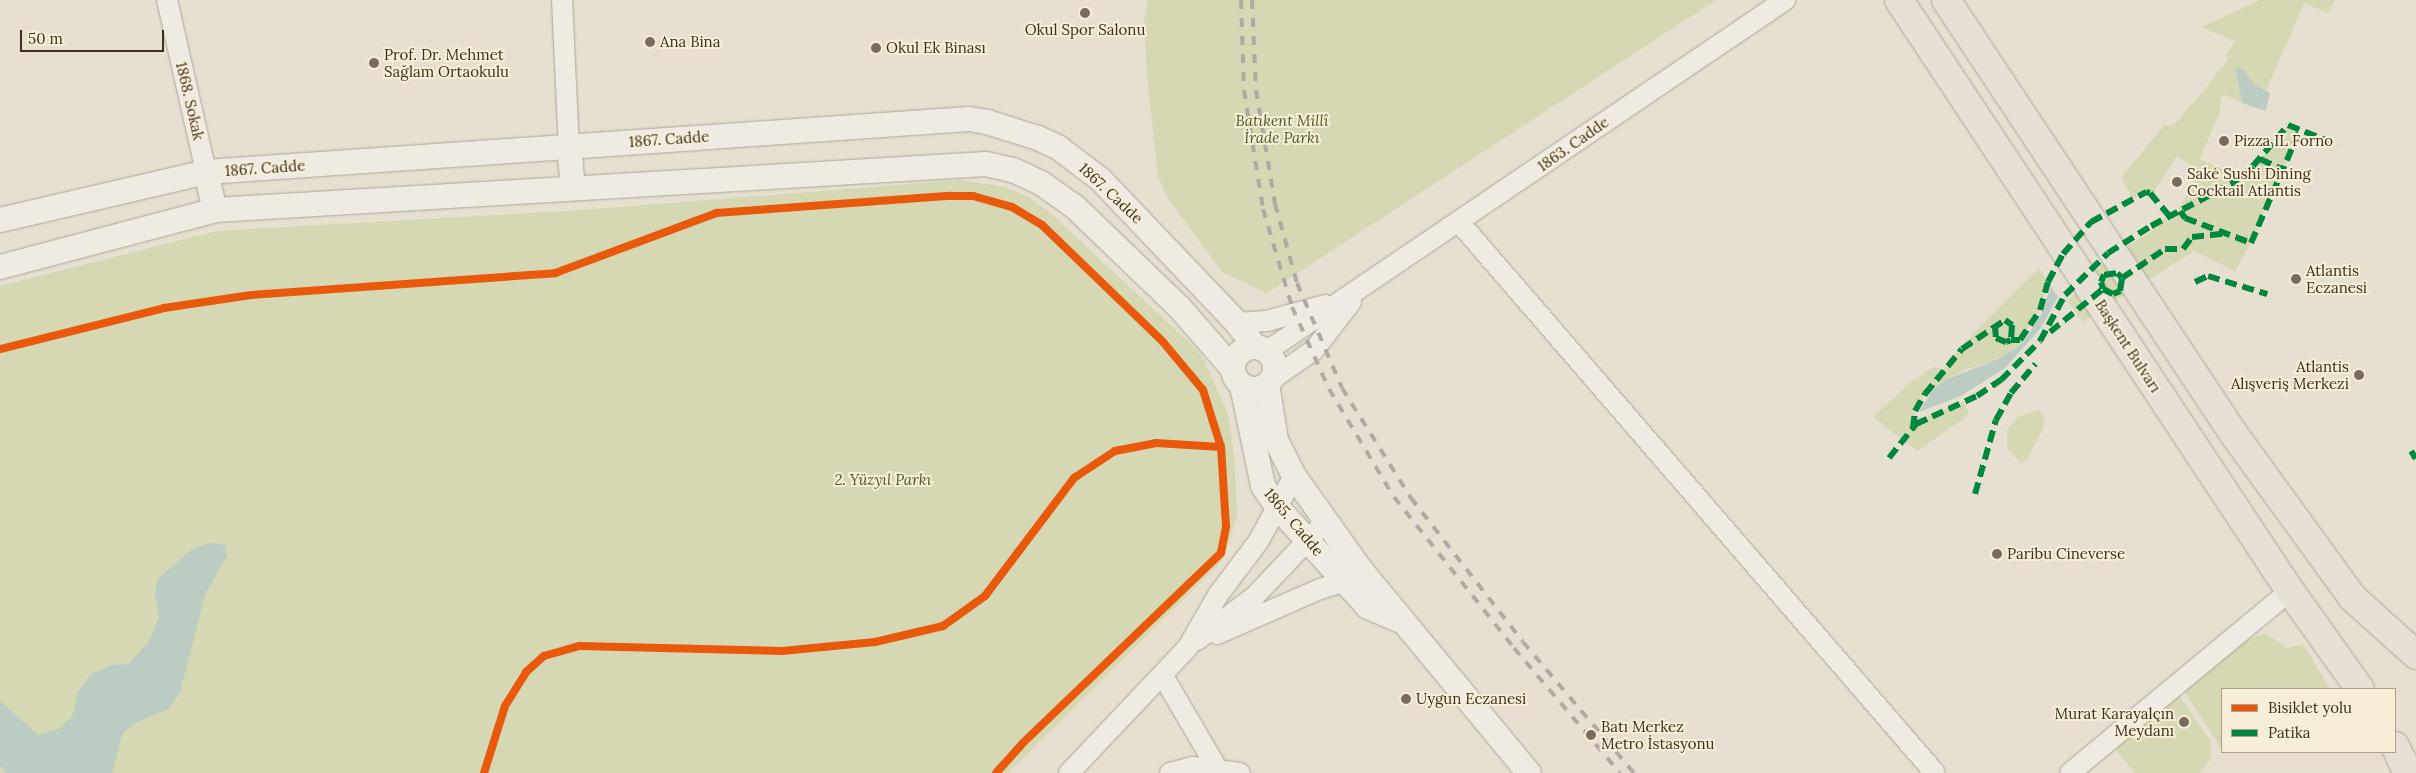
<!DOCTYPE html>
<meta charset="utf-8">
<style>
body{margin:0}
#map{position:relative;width:2416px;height:773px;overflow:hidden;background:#e7e0d1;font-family:Lora,serif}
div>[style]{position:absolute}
.green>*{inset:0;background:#d6d7b3}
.water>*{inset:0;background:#bcccc2}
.pier>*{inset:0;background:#e7e0d1}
.roads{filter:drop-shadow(0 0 1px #ada599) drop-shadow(0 0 1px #ada599)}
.minor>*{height:20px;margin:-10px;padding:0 10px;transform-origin:10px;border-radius:10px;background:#efebe3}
.tertiary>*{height:24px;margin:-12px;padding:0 12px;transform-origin:12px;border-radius:12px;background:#efebe3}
.tertiary>.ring{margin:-12px;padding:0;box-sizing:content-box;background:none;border:24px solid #efebe3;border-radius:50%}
.primary>*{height:28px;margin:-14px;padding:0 14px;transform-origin:14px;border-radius:14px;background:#e6e1d4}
.rail>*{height:4px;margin-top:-2px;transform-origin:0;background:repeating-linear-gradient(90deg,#afaaa2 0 9px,transparent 0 18px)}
.quiet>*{height:6px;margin-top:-3px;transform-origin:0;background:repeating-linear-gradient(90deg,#00873e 0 12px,transparent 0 18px)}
.cycleway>*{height:8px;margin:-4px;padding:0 4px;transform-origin:4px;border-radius:4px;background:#e8590c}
.dots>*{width:14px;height:14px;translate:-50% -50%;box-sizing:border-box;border:2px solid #f7eed8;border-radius:50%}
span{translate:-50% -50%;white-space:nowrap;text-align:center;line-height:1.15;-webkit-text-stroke:4px #f7eed8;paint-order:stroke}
.poi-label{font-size:15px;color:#3d2e20}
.left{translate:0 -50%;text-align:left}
.right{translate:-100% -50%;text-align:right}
.street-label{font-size:15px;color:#3d2e20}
.park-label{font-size:15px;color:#4d5a26;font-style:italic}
.legend{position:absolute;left:2221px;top:688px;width:175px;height:65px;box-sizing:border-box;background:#f7eed8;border:1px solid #ada18e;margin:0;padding:6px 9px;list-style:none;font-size:15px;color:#3d2e20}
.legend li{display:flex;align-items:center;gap:10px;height:25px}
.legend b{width:25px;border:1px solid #ada18e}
.scale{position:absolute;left:20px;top:30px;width:144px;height:22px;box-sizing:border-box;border:2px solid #3d2e20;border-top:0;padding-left:6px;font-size:15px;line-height:18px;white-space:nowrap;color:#3d2e20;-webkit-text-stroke:4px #f7eed8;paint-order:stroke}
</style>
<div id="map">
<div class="green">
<div style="clip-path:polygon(1148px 0,1716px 0,1267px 293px,1222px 272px,1167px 197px,1158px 177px,1147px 78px,1144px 22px)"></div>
<div style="clip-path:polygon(2260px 0,2335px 0,2328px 13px,2304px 3px,2266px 91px,2255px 85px,2244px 70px,2235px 68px,2242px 103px,2225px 95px,2221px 98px,2220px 111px,2200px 159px,2241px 177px,2274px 144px,2288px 125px,2300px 130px,2251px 243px,2235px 271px,2194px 251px,2082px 322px,2068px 301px,2107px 259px,2153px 230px,2151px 226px,2184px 209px,2178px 209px,2201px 172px,2177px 156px,2153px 193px,2133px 198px,2121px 178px,2165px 124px,2170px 127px,2176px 122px,2202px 93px,2229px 58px,2225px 56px,2235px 41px,2201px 27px)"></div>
<div style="clip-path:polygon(960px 180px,1004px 187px,1027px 196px,1048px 211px,1192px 345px,1203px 358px,1228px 414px,1235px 463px,1237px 516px,1223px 560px,1008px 773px,0 773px,0 286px,217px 231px,582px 210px)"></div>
<div style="clip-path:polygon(2039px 268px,2048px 282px,2040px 310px,2020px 340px,2023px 343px,1998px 359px,1965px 370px,1925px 394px,1915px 411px,1913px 427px,1930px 415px,1964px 402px,1969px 415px,1917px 451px,1873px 417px,1911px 382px,1934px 367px,1943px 370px,1967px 340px)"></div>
<div style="clip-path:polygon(2040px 410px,2045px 421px,2042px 431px,2028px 458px,2021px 464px,2007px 448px,2007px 430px,2019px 416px)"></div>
<div style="clip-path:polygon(2265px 633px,2287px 648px,2303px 644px,2330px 689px,2222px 689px,2222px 750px,2184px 691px,2241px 643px)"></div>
<div style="clip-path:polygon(2179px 695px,2211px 742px,2211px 759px,2199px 773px,2135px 773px,2117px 752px,2118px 746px)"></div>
</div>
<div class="water">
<div style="clip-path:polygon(2235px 67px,2244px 70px,2255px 85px,2270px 93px,2266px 111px,2242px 103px)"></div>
<div style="clip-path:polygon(2103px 248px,2063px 288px,2040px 329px,2005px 368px,1961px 396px,1919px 412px,1932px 391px,1945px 380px,1998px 359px,2023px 343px,2041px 315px,2052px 284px)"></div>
<div style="clip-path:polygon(210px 543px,225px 545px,227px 556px,205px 595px,180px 693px,168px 709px,133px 724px,122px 735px,112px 773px,6px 773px,0 765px,0 701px,38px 735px,61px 728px,72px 716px,78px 692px,91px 674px,111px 665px,128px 664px,149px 641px,159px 618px,155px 594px,157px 580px,191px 550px)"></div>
</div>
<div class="pier">
<div style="clip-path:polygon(2120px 207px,2135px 231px,2092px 260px,2060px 299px,2049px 284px,2056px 268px,2087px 228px)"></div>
</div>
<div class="roads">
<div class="minor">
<div style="left:167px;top:0;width:176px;rotate:77.2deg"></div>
<div style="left:562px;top:0;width:146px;rotate:87.3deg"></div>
<div style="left:1459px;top:222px;width:728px;rotate:49.18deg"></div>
<div style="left:1237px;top:323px;width:30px;rotate:-4deg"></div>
<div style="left:1267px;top:321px;width:60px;rotate:-15.4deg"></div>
<div style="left:1267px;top:351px;width:626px;rotate:-34.12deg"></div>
<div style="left:1272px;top:379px;width:51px;rotate:-34.6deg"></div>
<div style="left:1314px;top:350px;width:61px;rotate:-52.4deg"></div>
<div style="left:1217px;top:634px;width:112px;rotate:-23.6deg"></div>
<div style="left:1320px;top:589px;width:24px;rotate:-17deg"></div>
<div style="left:1197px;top:640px;width:73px;rotate:-37.2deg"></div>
<div style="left:1255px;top:596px;width:103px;rotate:-46.6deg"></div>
<div style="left:1163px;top:676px;width:113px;rotate:59.6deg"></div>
<div style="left:1069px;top:773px;width:173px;rotate:-46.6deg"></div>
<div style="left:1188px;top:647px;width:60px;rotate:-60deg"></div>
<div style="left:1218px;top:595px;width:66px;rotate:-53deg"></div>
<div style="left:1258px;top:542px;width:75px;rotate:-61.4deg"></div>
<div style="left:1170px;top:773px;width:23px;rotate:-15deg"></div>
<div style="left:1192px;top:767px;width:48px;rotate:7.1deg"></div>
<div style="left:2070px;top:773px;width:286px;rotate:-39.6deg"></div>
</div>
<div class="tertiary">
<div style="left:569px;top:146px;width:42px;rotate:84.6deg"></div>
<div style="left:206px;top:172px;width:39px;rotate:77deg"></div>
<div style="left:0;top:220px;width:212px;rotate:-13.1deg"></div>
<div style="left:206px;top:172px;width:765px;rotate:-3.97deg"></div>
<div style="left:969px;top:119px;width:18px;rotate:9deg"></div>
<div style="left:987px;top:122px;width:53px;rotate:17.4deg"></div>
<div style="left:1038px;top:138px;width:23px;rotate:25deg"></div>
<div style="left:1059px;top:148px;width:51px;rotate:37.1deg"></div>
<div style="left:1100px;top:179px;width:199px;rotate:46.4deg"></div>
<div style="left:1237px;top:323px;width:30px;rotate:53deg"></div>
<div style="left:0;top:267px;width:222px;rotate:-14.8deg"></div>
<div style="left:215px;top:210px;width:772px;rotate:-3.41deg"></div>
<div style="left:986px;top:164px;width:28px;rotate:13deg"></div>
<div style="left:1013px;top:170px;width:31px;rotate:25deg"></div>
<div style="left:1041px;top:183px;width:42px;rotate:35.2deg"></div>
<div style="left:1075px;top:207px;width:144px;rotate:43.9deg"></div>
<div style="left:1179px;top:307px;width:82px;rotate:48.9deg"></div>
<div class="ring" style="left:1233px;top:347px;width:18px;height:18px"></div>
<div style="left:1267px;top:384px;width:57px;rotate:80.9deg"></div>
<div style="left:1276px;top:440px;width:40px;rotate:63.4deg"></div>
<div style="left:1294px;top:476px;width:114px;rotate:54.6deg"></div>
<div style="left:1360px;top:569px;width:265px;rotate:50.4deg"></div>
<div style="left:1242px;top:386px;width:102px;rotate:78.1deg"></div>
<div style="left:1263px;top:486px;width:27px;rotate:56deg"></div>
<div style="left:1278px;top:508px;width:134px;rotate:47.7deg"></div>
<div style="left:1368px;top:607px;width:33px;rotate:23deg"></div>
</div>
<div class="primary">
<div style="left:1899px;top:0;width:709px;rotate:56.51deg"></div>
<div style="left:2290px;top:591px;width:120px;rotate:54.5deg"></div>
<div style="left:1946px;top:0;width:519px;rotate:56.46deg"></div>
<div style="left:2233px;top:433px;width:204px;rotate:54deg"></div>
<div style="left:2353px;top:598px;width:85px;rotate:42.1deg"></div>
<div style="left:2395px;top:746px;width:30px;rotate:64deg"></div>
</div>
</div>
<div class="rail">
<div style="left:1241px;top:0;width:90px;rotate:88.1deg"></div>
<div style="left:1244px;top:90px;width:121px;rotate:80.9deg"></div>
<div style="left:1263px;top:209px;width:102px;rotate:73.5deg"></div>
<div style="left:1292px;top:307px;width:90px;rotate:65.7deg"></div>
<div style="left:1329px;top:389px;width:126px;rotate:59deg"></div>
<div style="left:1394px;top:497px;width:193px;rotate:51.5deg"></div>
<div style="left:1514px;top:648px;width:164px;rotate:49.7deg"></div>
<div style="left:1252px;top:0;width:90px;rotate:87.5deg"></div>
<div style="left:1256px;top:90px;width:116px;rotate:80.5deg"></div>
<div style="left:1275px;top:204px;width:82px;rotate:74.4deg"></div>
<div style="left:1297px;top:283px;width:114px;rotate:66.8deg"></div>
<div style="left:1342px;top:388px;width:130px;rotate:57.9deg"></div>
<div style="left:1411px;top:498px;width:182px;rotate:52.1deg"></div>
<div style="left:1523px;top:642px;width:172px;rotate:49.7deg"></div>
</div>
<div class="quiet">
<div style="left:2260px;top:159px;width:26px;rotate:25deg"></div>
<div style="left:2180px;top:211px;width:9px;rotate:54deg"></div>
<div style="left:2185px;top:218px;width:71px;rotate:20.7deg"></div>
<div style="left:2251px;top:243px;width:123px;rotate:-66.6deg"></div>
<div style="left:2195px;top:282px;width:14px;rotate:-25deg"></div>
<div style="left:2208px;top:276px;width:62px;rotate:17deg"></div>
<div style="left:2103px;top:289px;width:7px;rotate:-106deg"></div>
<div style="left:2101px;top:282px;width:8px;rotate:-67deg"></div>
<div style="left:2104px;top:275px;width:13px;rotate:-9deg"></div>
<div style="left:2117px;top:273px;width:7px;rotate:45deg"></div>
<div style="left:1995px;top:325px;width:13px;rotate:86deg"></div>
<div style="left:1996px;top:338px;width:11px;rotate:22deg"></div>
<div style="left:2006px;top:342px;width:5px;rotate:-22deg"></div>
<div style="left:2050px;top:332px;width:68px;rotate:-39.1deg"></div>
<div style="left:2103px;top:289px;width:11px;rotate:27deg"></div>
<div style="left:2113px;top:294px;width:8px;rotate:-23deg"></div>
<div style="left:2120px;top:291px;width:13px;rotate:-81deg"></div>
<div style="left:2122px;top:278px;width:52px;rotate:-34deg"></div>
<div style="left:2165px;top:249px;width:18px"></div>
<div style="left:2183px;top:249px;width:15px;rotate:-53deg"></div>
<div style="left:2192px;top:237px;width:36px;rotate:-6deg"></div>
<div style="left:1913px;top:428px;width:17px;rotate:-83deg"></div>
<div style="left:1915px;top:411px;width:20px;rotate:-60deg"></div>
<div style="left:1925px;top:394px;width:58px;rotate:-50.6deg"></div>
<div style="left:1962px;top:349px;width:52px;rotate:-34deg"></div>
<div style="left:2005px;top:320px;width:9px;rotate:36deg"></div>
<div style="left:2012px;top:325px;width:15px;rotate:94deg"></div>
<div style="left:2011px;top:340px;width:9px"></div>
<div style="left:2020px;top:340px;width:36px;rotate:-56deg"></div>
<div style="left:2040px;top:310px;width:29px;rotate:-74deg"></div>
<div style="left:2048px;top:282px;width:32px;rotate:-62deg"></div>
<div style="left:2063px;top:254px;width:43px;rotate:-48.8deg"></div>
<div style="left:2091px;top:222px;width:63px;rotate:-28.6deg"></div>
<div style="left:2146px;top:192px;width:4px;rotate:14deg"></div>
<div style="left:2150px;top:193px;width:30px;rotate:50deg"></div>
<div style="left:2411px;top:451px;width:9px;rotate:58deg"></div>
<div style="left:1889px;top:458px;width:43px;rotate:-51.5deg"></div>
<div style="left:1916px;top:424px;width:67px;rotate:-24.7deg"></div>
<div style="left:1977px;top:396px;width:29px;rotate:-34deg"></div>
<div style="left:2001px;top:380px;width:55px;rotate:-45deg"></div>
<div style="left:2040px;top:341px;width:52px;rotate:-61.5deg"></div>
<div style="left:2065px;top:295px;width:60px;rotate:-44.3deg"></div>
<div style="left:2108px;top:253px;width:51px;rotate:-32.1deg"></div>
<div style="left:2151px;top:226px;width:93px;rotate:-27.7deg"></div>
<div style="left:2233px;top:183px;width:26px;rotate:-40deg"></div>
<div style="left:2253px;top:166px;width:54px;rotate:-49.5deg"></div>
<div style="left:2288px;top:125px;width:54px;rotate:21.8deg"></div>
<div style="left:1975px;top:494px;width:77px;rotate:-74.2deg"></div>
<div style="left:1996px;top:420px;width:31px;rotate:-61deg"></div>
<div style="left:2011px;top:393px;width:38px;rotate:-50deg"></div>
</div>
<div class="cycleway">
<div style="left:0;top:349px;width:169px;rotate:-14deg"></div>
<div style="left:164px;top:308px;width:88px;rotate:-8.5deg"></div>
<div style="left:251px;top:295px;width:305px;rotate:-4.1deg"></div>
<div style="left:555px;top:273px;width:172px;rotate:-20.4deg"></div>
<div style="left:716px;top:213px;width:234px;rotate:-4.2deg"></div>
<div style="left:949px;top:196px;width:24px"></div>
<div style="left:973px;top:196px;width:41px;rotate:15.8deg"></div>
<div style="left:1012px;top:207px;width:35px;rotate:31deg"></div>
<div style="left:1042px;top:225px;width:168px;rotate:44deg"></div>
<div style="left:1163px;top:342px;width:62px;rotate:50.2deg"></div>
<div style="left:1203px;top:390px;width:60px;rotate:72.5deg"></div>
<div style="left:1221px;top:447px;width:80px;rotate:86.4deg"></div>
<div style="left:1226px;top:527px;width:26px;rotate:101deg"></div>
<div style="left:1221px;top:553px;width:274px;rotate:136.2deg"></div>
<div style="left:1023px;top:743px;width:40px;rotate:132deg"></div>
<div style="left:484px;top:773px;width:70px;rotate:-72.6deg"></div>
<div style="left:505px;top:706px;width:40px;rotate:-58deg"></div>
<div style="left:526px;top:672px;width:24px;rotate:-42deg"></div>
<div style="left:544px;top:656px;width:37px;rotate:-16deg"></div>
<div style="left:580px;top:646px;width:202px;rotate:1.4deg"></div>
<div style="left:782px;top:651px;width:93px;rotate:-5.5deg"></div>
<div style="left:875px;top:642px;width:70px;rotate:-13.2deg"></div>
<div style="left:943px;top:626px;width:52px;rotate:-35.5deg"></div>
<div style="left:985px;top:596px;width:148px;rotate:-53deg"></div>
<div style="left:1074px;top:478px;width:49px;rotate:-33.4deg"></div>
<div style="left:1115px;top:451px;width:42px;rotate:-11deg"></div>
<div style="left:1156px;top:443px;width:65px;rotate:3.5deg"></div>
</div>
<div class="dots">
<div style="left:1085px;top:13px;background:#786c5e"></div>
<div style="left:650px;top:42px;background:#786c5e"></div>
<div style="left:876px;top:48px;background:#786c5e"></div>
<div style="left:374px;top:63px;background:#786c5e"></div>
<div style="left:2224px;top:141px;background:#786c5e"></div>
<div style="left:2177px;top:182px;background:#786c5e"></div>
<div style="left:2296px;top:279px;background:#786c5e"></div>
<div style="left:2359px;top:375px;background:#786c5e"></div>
<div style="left:1997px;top:554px;background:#786c5e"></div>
<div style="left:1406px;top:699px;background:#786c5e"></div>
<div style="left:2184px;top:722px;background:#786c5e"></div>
<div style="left:1591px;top:735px;background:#786c5e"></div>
</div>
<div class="poi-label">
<span style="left:1085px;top:30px">Okul Spor Salonu</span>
<span class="left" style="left:660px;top:42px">Ana Bina</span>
<span class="left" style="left:886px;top:48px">Okul Ek Binası</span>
<span class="left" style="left:384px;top:63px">Prof. Dr. Mehmet<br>Sağlam Ortaokulu</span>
<span class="left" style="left:2234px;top:141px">Pizza IL Forno</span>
<span class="left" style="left:2187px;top:182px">Saké Sushi Dining<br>Cocktail Atlantis</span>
<span class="left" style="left:2306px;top:279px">Atlantis<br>Eczanesi</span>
<span class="right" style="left:2349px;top:375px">Atlantis<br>Alışveriş Merkezi</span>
<span class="left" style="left:2007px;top:554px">Paribu Cineverse</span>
<span class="left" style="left:1416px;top:699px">Uygun Eczanesi</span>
<span class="right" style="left:2174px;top:722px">Murat Karayalçın<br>Meydanı</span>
<span class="left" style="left:1601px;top:735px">Batı Merkez<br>Metro İstasyonu</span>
</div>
<div class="street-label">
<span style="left:190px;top:101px;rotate:77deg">1868. Sokak</span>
<span style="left:669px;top:139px;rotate:-4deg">1867. Cadde</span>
<span style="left:1573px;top:144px;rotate:-35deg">1863. Cadde</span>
<span style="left:265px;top:168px;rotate:-4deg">1867. Cadde</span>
<span style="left:1111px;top:193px;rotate:43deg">1867. Cadde</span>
<span style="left:2128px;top:346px;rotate:57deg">Başkent Bulvarı</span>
<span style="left:1294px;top:522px;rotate:50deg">1865. Cadde</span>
</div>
<div class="park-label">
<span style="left:1282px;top:129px">Batıkent Millî<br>İrade Parkı</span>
<span style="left:883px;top:480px">2. Yüzyıl Parkı</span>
</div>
<ul class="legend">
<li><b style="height:6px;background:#e8590c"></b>Bisiklet yolu</li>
<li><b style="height:6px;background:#00873e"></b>Patika</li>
</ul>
<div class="scale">50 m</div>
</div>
